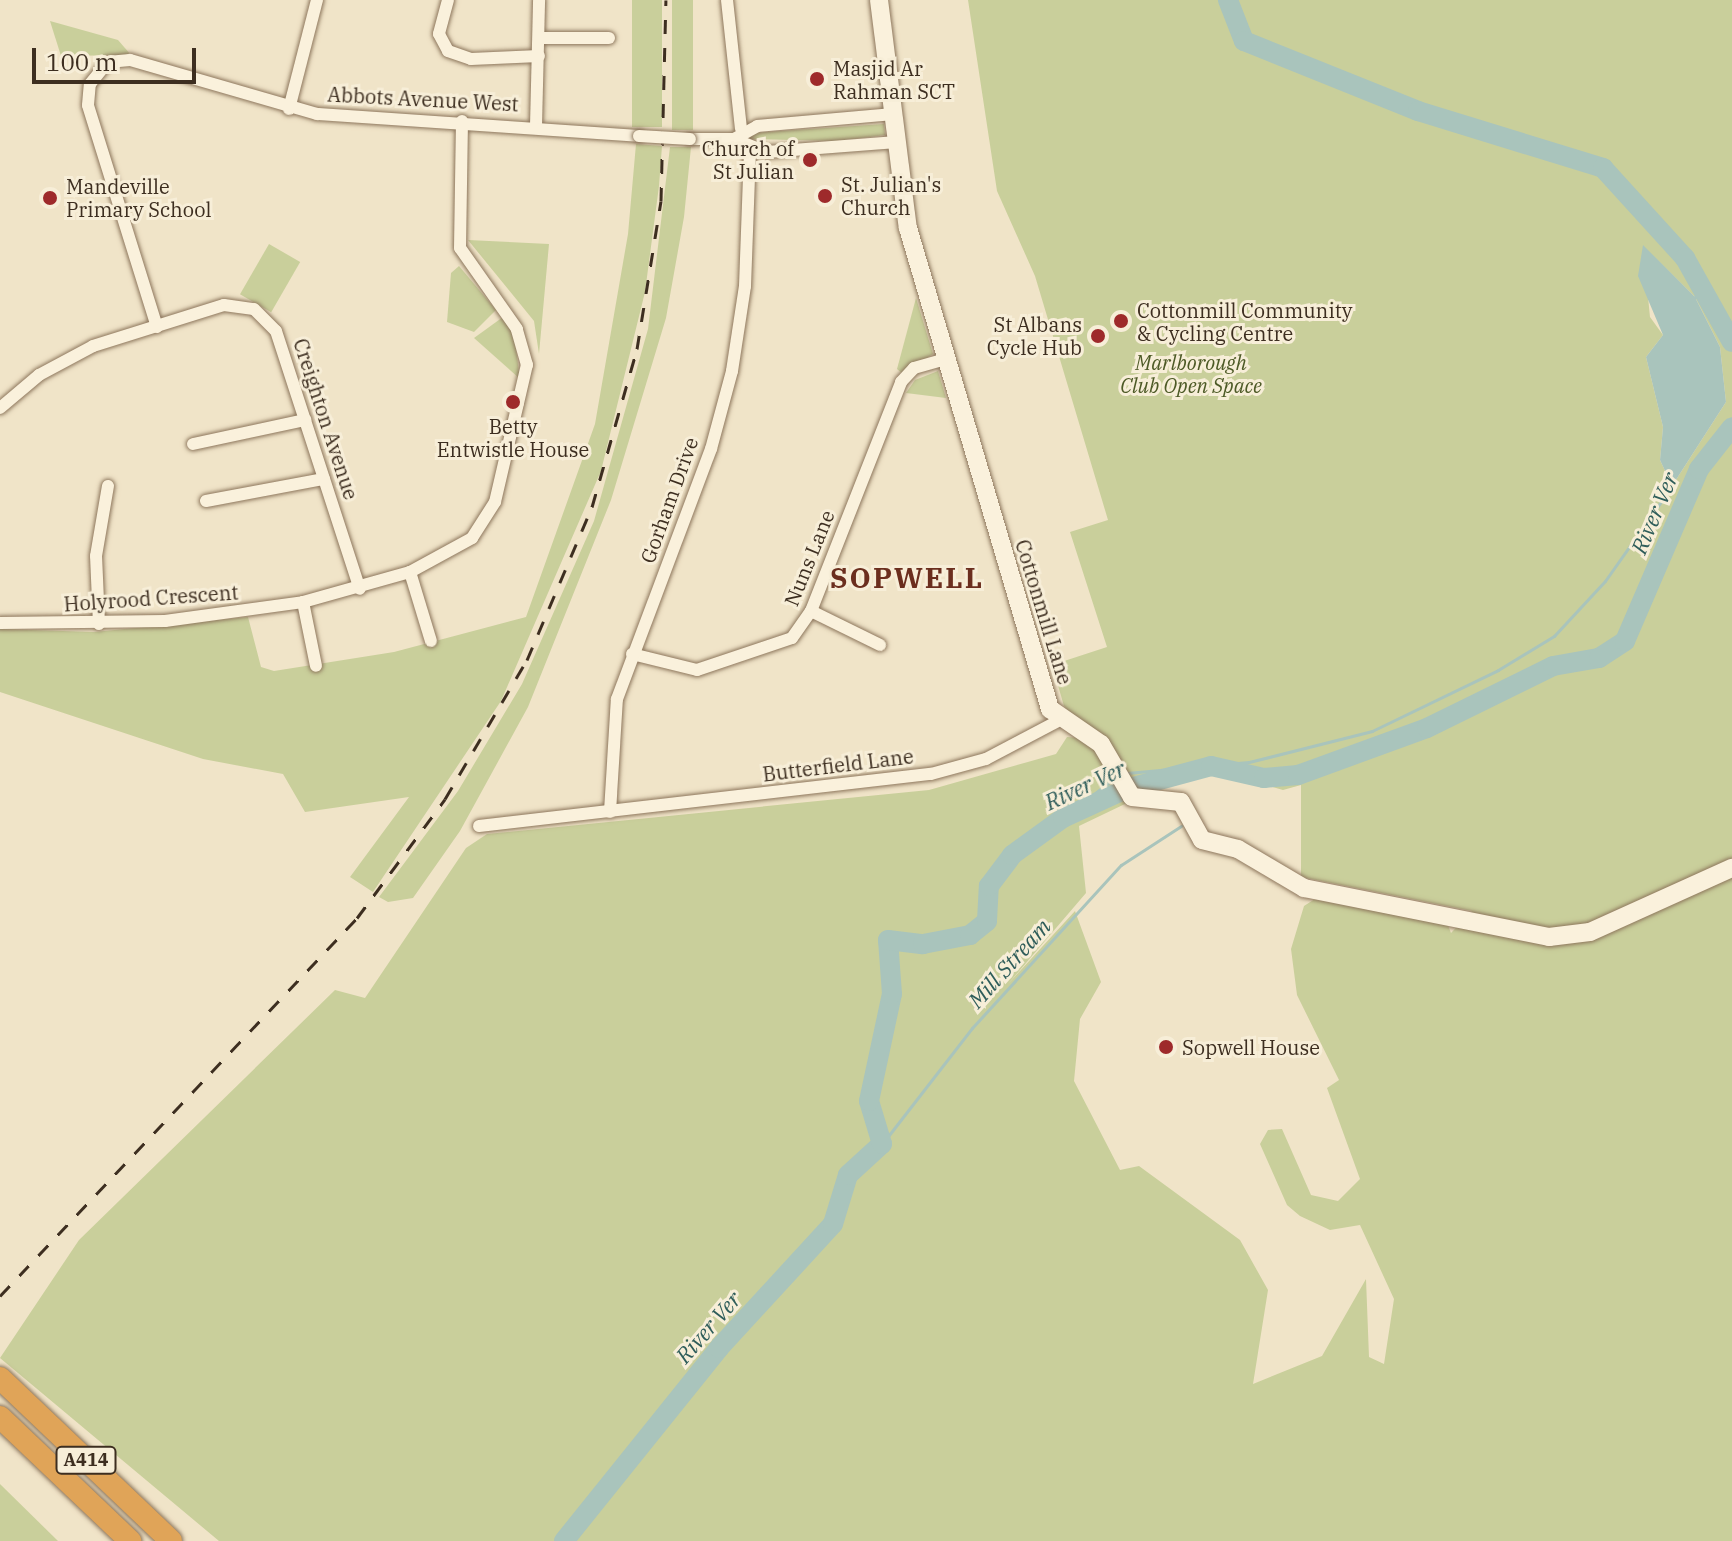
<!DOCTYPE html>
<style>
body{margin:0}
#map{position:relative;width:1732px;height:1541px;overflow:hidden;background:#f0e4c8;font-family:"IBM Plex Serif",serif}
div>[style]{position:absolute}
.green>*{inset:0;background:#c9cf9b;transform-origin:0 0}
.water>*{inset:0;background:#a9c4bc}
.stream>*{height:3px;margin:-1.5px;padding:0 1.5px;transform-origin:1.5px;border-radius:1.5px;background:#a9c4bc}
.river>*{height:20px;margin:-10px;padding:0 10px;transform-origin:10px;border-radius:10px;background:#a9c4bc}
.roads{filter:drop-shadow(0 0 2px #8d765c) drop-shadow(0 0 2px #8d765c)}
.street>*{height:12px;margin:-6px;padding:0 6px;transform-origin:6px;border-radius:6px;background:#faf1dc}
.secondary>*{height:18px;margin:-9px;padding:0 9px;transform-origin:9px;border-radius:9px;background:#faf1dc}
.highway>*{height:22px;margin:-11px;padding:0 11px;transform-origin:11px;border-radius:11px;background:#e0a458}
.rail>*{height:3px;margin-top:-1.5px;transform-origin:0;background:repeating-linear-gradient(90deg,#3d2e20 0 14px,transparent 0 28px)}
.bridges{filter:drop-shadow(0 0 2px #8d765c) drop-shadow(0 0 2px #8d765c)}
.street-bridge>*{height:12px;margin:-6px;padding:0 6px;transform-origin:6px;border-radius:6px;background:#faf1dc}
.dots>*{width:22px;height:22px;translate:-50% -50%;box-sizing:border-box;border:4px solid #f7eed8;border-radius:50%}
span{translate:-50% -50%;white-space:nowrap;text-align:center;line-height:1.15;-webkit-text-stroke:6px #f7eed8;paint-order:stroke}
.shield-label span{padding:2px 6px;background:#f7eed8;border:2px solid;border-radius:6px;-webkit-text-stroke-width:0}
.shield-label{font-size:18px;color:#3d2e20;font-weight:700}
.poi-label{font-size:20px;color:#3d2e20}
.left{translate:0 -50%;text-align:left}
.right{translate:-100% -50%;text-align:right}
.street-label{font-size:20px;color:#3d2e20}
.park-label{font-size:20px;color:#4d5a26;font-style:italic}
.water-label{font-size:22px;color:#2f5d5a;font-style:italic}
.district-label{font-size:28px;color:#6b2e1e;font-weight:700;letter-spacing:2px}
.scale{position:absolute;left:32px;top:48px;width:164px;height:36px;box-sizing:border-box;border:4px solid #3d2e20;border-top:0;padding-left:10px;font-size:24px;line-height:28px;white-space:nowrap;color:#3d2e20;-webkit-text-stroke:6px #f7eed8;paint-order:stroke}
</style>
<div id="map">
<div class="green">
<div style="left:632px;top:0;width:30px;height:127px"></div>
<div style="left:672px;top:0;width:21px;height:130px"></div>
<div style="clip-path:polygon(evenodd,968px 0,1732px 0,1732px 1541px,219px 1541px,0 1358px,79px 1240px,335px 990px,365px 998px,466px 848px,487px 834px,929px 790px,1056px 754px,1067px 737px,1081px 738px,1100px 752px,1127px 803px,1079px 826px,1086px 893px,1008px 984px,1075px 911px,1101px 982px,1080px 1019px,1074px 1081px,1120px 1170px,1139px 1166px,1240px 1240px,1268px 1290px,1253px 1384px,1322px 1356px,1366px 1279px,1369px 1357px,1384px 1364px,1394px 1299px,1360px 1225px,1330px 1230px,1300px 1216px,1287px 1205px,1260px 1144px,1268px 1130px,1282px 1129px,1311px 1195px,1338px 1201px,1360px 1179px,1327px 1088px,1339px 1080px,1297px 995px,1291px 949px,1304px 906px,1318px 897px,1445px 918px,1451px 933px,1472px 911px,1301px 877px,1301px 785px,1283px 790px,1211px 769px,1133px 785px,1064px 706px,1052px 665px,1107px 647px,1070px 532px,1108px 520px,1035px 276px,997px 191px,968px 0,1643px 246px,1695px 297px,1720px 347px,1726px 402px,1672px 486px,1660px 460px,1663px 427px,1646px 357px,1663px 335px,1650px 317px,1643px 246px)"></div>
<div style="clip-path:polygon(50px 21px,118px 40px,131px 55px,61px 56px)"></div>
<div style="clip-path:polygon(884px 124px,885px 135px,837px 141px,749px 139px,752px 133px)"></div>
<div style="clip-path:polygon(636px 144px,662px 146px,659px 186px,645px 292px,601px 471px,501px 701px,373px 892px,350px 877px,409px 797px,305px 812px,283px 774px,203px 759px,0 692px,0 629px,94px 632px,248px 617px,261px 667px,274px 671px,394px 652px,526px 617px,595px 424px,628px 234px)"></div>
<div style="clip-path:polygon(670px 147px,691px 147px,684px 217px,666px 318px,611px 500px,528px 707px,460px 831px,413px 898px,388px 902px,379px 897px,458px 791px,522px 684px,594px 521px,648px 329px)"></div>
<div style="clip-path:polygon(468px 240px,549px 244px,539px 354px,534px 321px)"></div>
<div style="left:269px;top:244px;width:36px;height:58px;rotate:30deg"></div>
<div style="clip-path:polygon(459px 266px,496px 310px,474px 332px,447px 322px,451px 273px)"></div>
<div style="clip-path:polygon(916px 298px,933px 354px,903px 374px,897px 369px)"></div>
<div style="clip-path:polygon(503px 317px,514px 334px,520px 379px,474px 338px)"></div>
<div style="clip-path:polygon(938px 371px,946px 398px,906px 393px,915px 380px)"></div>
<div style="clip-path:polygon(0 1484px,58px 1541px,0 1541px)"></div>
</div>
<div class="water">
<div style="clip-path:polygon(1643px 245px,1695px 297px,1720px 347px,1726px 402px,1672px 486px,1660px 460px,1663px 427px,1646px 357px,1663px 335px,1638px 276px)"></div>
</div>
<div class="stream">
<div style="left:1695px;top:297px;width:15px;rotate:-20deg"></div>
<div style="left:1127px;top:773px;width:122px;rotate:-5.2deg"></div>
<div style="left:1249px;top:762px;width:127px;rotate:-14.1deg"></div>
<div style="left:1372px;top:731px;width:140px;rotate:-25.8deg"></div>
<div style="left:1498px;top:670px;width:66px;rotate:-31.3deg"></div>
<div style="left:1554px;top:636px;width:75px;rotate:-47.2deg"></div>
<div style="left:1605px;top:581px;width:116px;rotate:-54.8deg"></div>
<div style="left:1063px;top:818px;width:62px;rotate:-37.8deg"></div>
<div style="left:882px;top:1144px;width:147px;rotate:-52.2deg"></div>
<div style="left:972px;top:1028px;width:221px;rotate:-47.6deg"></div>
<div style="left:1121px;top:865px;width:72px;rotate:-33deg"></div>
</div>
<div class="river">
<div style="left:1228px;top:0;width:44px;rotate:68.7deg"></div>
<div style="left:1244px;top:41px;width:188px;rotate:21.9deg"></div>
<div style="left:1418px;top:111px;width:194px;rotate:17.1deg"></div>
<div style="left:1603px;top:168px;width:122px;rotate:47.7deg"></div>
<div style="left:1685px;top:258px;width:96px;rotate:60.8deg"></div>
<div style="left:564px;top:1541px;width:248px;rotate:-51.2deg"></div>
<div style="left:719px;top:1348px;width:168px;rotate:-47.4deg"></div>
<div style="left:833px;top:1224px;width:51px;rotate:-73deg"></div>
<div style="left:848px;top:1175px;width:46px;rotate:-42.4deg"></div>
<div style="left:882px;top:1144px;width:45px;rotate:-106.8deg"></div>
<div style="left:869px;top:1101px;width:109px;rotate:-77.9deg"></div>
<div style="left:892px;top:994px;width:54px;rotate:-94.2deg"></div>
<div style="left:888px;top:940px;width:35px;rotate:7deg"></div>
<div style="left:923px;top:944px;width:48px;rotate:-10.8deg"></div>
<div style="left:970px;top:935px;width:22px;rotate:-39deg"></div>
<div style="left:987px;top:921px;width:35px;rotate:-87deg"></div>
<div style="left:989px;top:886px;width:39px;rotate:-53deg"></div>
<div style="left:1012px;top:855px;width:63px;rotate:-36deg"></div>
<div style="left:1063px;top:818px;width:69px;rotate:-24.7deg"></div>
<div style="left:1126px;top:789px;width:88px;rotate:-15.1deg"></div>
<div style="left:1211px;top:766px;width:54px;rotate:12.8deg"></div>
<div style="left:1264px;top:778px;width:34px;rotate:-5deg"></div>
<div style="left:1298px;top:775px;width:137px;rotate:-20deg"></div>
<div style="left:1427px;top:728px;width:140px;rotate:-26.2deg"></div>
<div style="left:1553px;top:666px;width:47px;rotate:-9.9deg"></div>
<div style="left:1599px;top:658px;width:31px;rotate:-33deg"></div>
<div style="left:1625px;top:641px;width:187px;rotate:-66.7deg"></div>
<div style="left:1699px;top:469px;width:53px;rotate:-51.8deg"></div>
</div>
<div class="roads">
<div class="street">
<div style="left:448px;top:0;width:35px;rotate:105deg"></div>
<div style="left:439px;top:34px;width:19px;rotate:62deg"></div>
<div style="left:448px;top:51px;width:24px;rotate:19deg"></div>
<div style="left:471px;top:59px;width:68px;rotate:-2.5deg"></div>
<div style="left:727px;top:0;width:129px;rotate:83.8deg"></div>
<div style="left:539px;top:38px;width:70px"></div>
<div style="left:289px;top:109px;width:113px;rotate:-75.6deg"></div>
<div style="left:536px;top:126px;width:126px;rotate:-88.6deg"></div>
<div style="left:690px;top:139px;width:44px"></div>
<div style="left:734px;top:139px;width:35px;rotate:22deg"></div>
<div style="left:767px;top:152px;width:130px;rotate:-4.4deg"></div>
<div style="left:734px;top:139px;width:26px;rotate:-29deg"></div>
<div style="left:757px;top:126px;width:137px;rotate:-5deg"></div>
<div style="left:157px;top:327px;width:232px;rotate:-107.3deg"></div>
<div style="left:88px;top:105px;width:21px;rotate:-85deg"></div>
<div style="left:90px;top:84px;width:28px;rotate:-51deg"></div>
<div style="left:108px;top:62px;width:22px;rotate:-5deg"></div>
<div style="left:130px;top:60px;width:195px;rotate:16.1deg"></div>
<div style="left:317px;top:114px;width:323px;rotate:3.9deg"></div>
<div style="left:0;top:408px;width:51px;rotate:-40.2deg"></div>
<div style="left:39px;top:375px;width:61px;rotate:-28.2deg"></div>
<div style="left:93px;top:346px;width:137px;rotate:-17.4deg"></div>
<div style="left:224px;top:305px;width:30px;rotate:8deg"></div>
<div style="left:254px;top:309px;width:31px;rotate:45deg"></div>
<div style="left:276px;top:331px;width:271px;rotate:72deg"></div>
<div style="left:193px;top:444px;width:115px;rotate:-12.1deg"></div>
<div style="left:206px;top:501px;width:120px;rotate:-10.6deg"></div>
<div style="left:410px;top:572px;width:72px;rotate:73.1deg"></div>
<div style="left:303px;top:602px;width:65px;rotate:78.5deg"></div>
<div style="left:811px;top:611px;width:77px;rotate:26.2deg"></div>
<div style="left:0;top:623px;width:165px;rotate:-0.7deg"></div>
<div style="left:165px;top:621px;width:139px;rotate:-7.8deg"></div>
<div style="left:303px;top:602px;width:111px;rotate:-15.7deg"></div>
<div style="left:410px;top:572px;width:71px;rotate:-28.7deg"></div>
<div style="left:472px;top:538px;width:43px;rotate:-57.4deg"></div>
<div style="left:495px;top:502px;width:141px;rotate:-76.9deg"></div>
<div style="left:527px;top:365px;width:37px;rotate:-106deg"></div>
<div style="left:517px;top:329px;width:99px;rotate:-125.1deg"></div>
<div style="left:460px;top:248px;width:127px;rotate:-89.1deg"></div>
<div style="left:99px;top:624px;width:68px;rotate:-92.5deg"></div>
<div style="left:96px;top:556px;width:71px;rotate:-80.3deg"></div>
<div style="left:632px;top:654px;width:67px;rotate:13.8deg"></div>
<div style="left:697px;top:670px;width:100px;rotate:-18.6deg"></div>
<div style="left:792px;top:638px;width:33px;rotate:-55deg"></div>
<div style="left:811px;top:611px;width:246px;rotate:-68.5deg"></div>
<div style="left:901px;top:382px;width:19px;rotate:-47deg"></div>
<div style="left:914px;top:368px;width:33px;rotate:-16deg"></div>
<div style="left:610px;top:812px;width:113px;rotate:-86.5deg"></div>
<div style="left:617px;top:699px;width:267px;rotate:-69.4deg"></div>
<div style="left:711px;top:449px;width:81px;rotate:-74.9deg"></div>
<div style="left:732px;top:371px;width:86px;rotate:-81.3deg"></div>
<div style="left:745px;top:286px;width:135px;rotate:-87.9deg"></div>
<div style="left:479px;top:826px;width:455px;rotate:-6.6deg"></div>
<div style="left:931px;top:774px;width:57px;rotate:-15.3deg"></div>
<div style="left:986px;top:759px;width:84px;rotate:-27.8deg"></div>
</div>
<div class="secondary">
<div style="left:879px;top:0;width:230px;rotate:82.8deg"></div>
<div style="left:908px;top:228px;width:502px;rotate:73.55deg"></div>
<div style="left:1050px;top:709px;width:62px;rotate:34.5deg"></div>
<div style="left:1101px;top:744px;width:61px;rotate:59.7deg"></div>
<div style="left:1132px;top:797px;width:49px;rotate:5.8deg"></div>
<div style="left:1181px;top:802px;width:43px;rotate:61.1deg"></div>
<div style="left:1202px;top:840px;width:37px;rotate:14deg"></div>
<div style="left:1238px;top:849px;width:77px;rotate:30.6deg"></div>
<div style="left:1304px;top:888px;width:250px;rotate:11.3deg"></div>
<div style="left:1549px;top:937px;width:41px;rotate:-7deg"></div>
<div style="left:1590px;top:932px;width:156px;rotate:-24.3deg"></div>
</div>
<div class="highway">
<div style="left:0;top:1378px;width:236px;rotate:43.6deg"></div>
<div style="left:0;top:1417px;width:180px;rotate:43.6deg"></div>
</div>
</div>
<div class="rail">
<div style="left:0;top:1296px;width:520px;rotate:-46.64deg"></div>
<div style="left:357px;top:918px;width:148px;rotate:-53.5deg"></div>
<div style="left:445px;top:799px;width:161px;rotate:-59.5deg"></div>
<div style="left:527px;top:660px;width:166px;rotate:-67deg"></div>
<div style="left:592px;top:507px;width:164px;rotate:-74.1deg"></div>
<div style="left:637px;top:349px;width:150px;rotate:-80.8deg"></div>
<div style="left:661px;top:201px;width:201px;rotate:-88.6deg"></div>
</div>
<div class="bridges">
<div class="street-bridge">
<div style="left:639px;top:136px;width:51px;rotate:3.4deg"></div>
</div>
</div>
<div class="dots">
<div style="left:817px;top:79px;background:#9e2a2b"></div>
<div style="left:810px;top:160px;background:#9e2a2b"></div>
<div style="left:825px;top:196px;background:#9e2a2b"></div>
<div style="left:50px;top:198px;background:#9e2a2b"></div>
<div style="left:1121px;top:321px;background:#9e2a2b"></div>
<div style="left:1098px;top:336px;background:#9e2a2b"></div>
<div style="left:513px;top:402px;background:#9e2a2b"></div>
<div style="left:1166px;top:1047px;background:#9e2a2b"></div>
</div>
<div class="shield-label">
<span style="left:86px;top:1460px">A414</span>
</div>
<div class="poi-label">
<span class="left" style="left:833px;top:80px">Masjid Ar<br>Rahman SCT</span>
<span class="right" style="left:794px;top:160px">Church of<br>St Julian</span>
<span class="left" style="left:841px;top:196px">St. Julian's<br>Church</span>
<span class="left" style="left:66px;top:198px">Mandeville<br>Primary School</span>
<span class="left" style="left:1137px;top:322px">Cottonmill Community<br>&amp; Cycling Centre</span>
<span class="right" style="left:1082px;top:336px">St Albans<br>Cycle Hub</span>
<span style="left:513px;top:438px">Betty<br>Entwistle House</span>
<span class="left" style="left:1182px;top:1047px">Sopwell House</span>
</div>
<div class="street-label">
<span style="left:423px;top:99px;rotate:3deg">Abbots Avenue West</span>
<span style="left:326px;top:419px;rotate:72deg">Creighton Avenue</span>
<span style="left:669px;top:500px;rotate:-70deg">Gorham Drive</span>
<span style="left:809px;top:558px;rotate:-68deg">Nuns Lane</span>
<span style="left:151px;top:598px;rotate:-4deg">Holyrood Crescent</span>
<span style="left:1044px;top:612px;rotate:73deg">Cottonmill Lane</span>
<span style="left:838px;top:765px;rotate:-7deg">Butterfield Lane</span>
</div>
<div class="park-label">
<span style="left:1191px;top:374px">Marlborough<br>Club Open Space</span>
</div>
<div class="water-label">
<span style="left:1654px;top:513px;rotate:-67deg">River Ver</span>
<span style="left:1085px;top:785px;rotate:-25deg">River Ver</span>
<span style="left:1009px;top:963px;rotate:-48deg">Mill Stream</span>
<span style="left:708px;top:1327px;rotate:-49deg">River Ver</span>
</div>
<div class="district-label">
<span style="left:907px;top:578px">SOPWELL</span>
</div>
<div class="scale">100 m</div>
</div>
